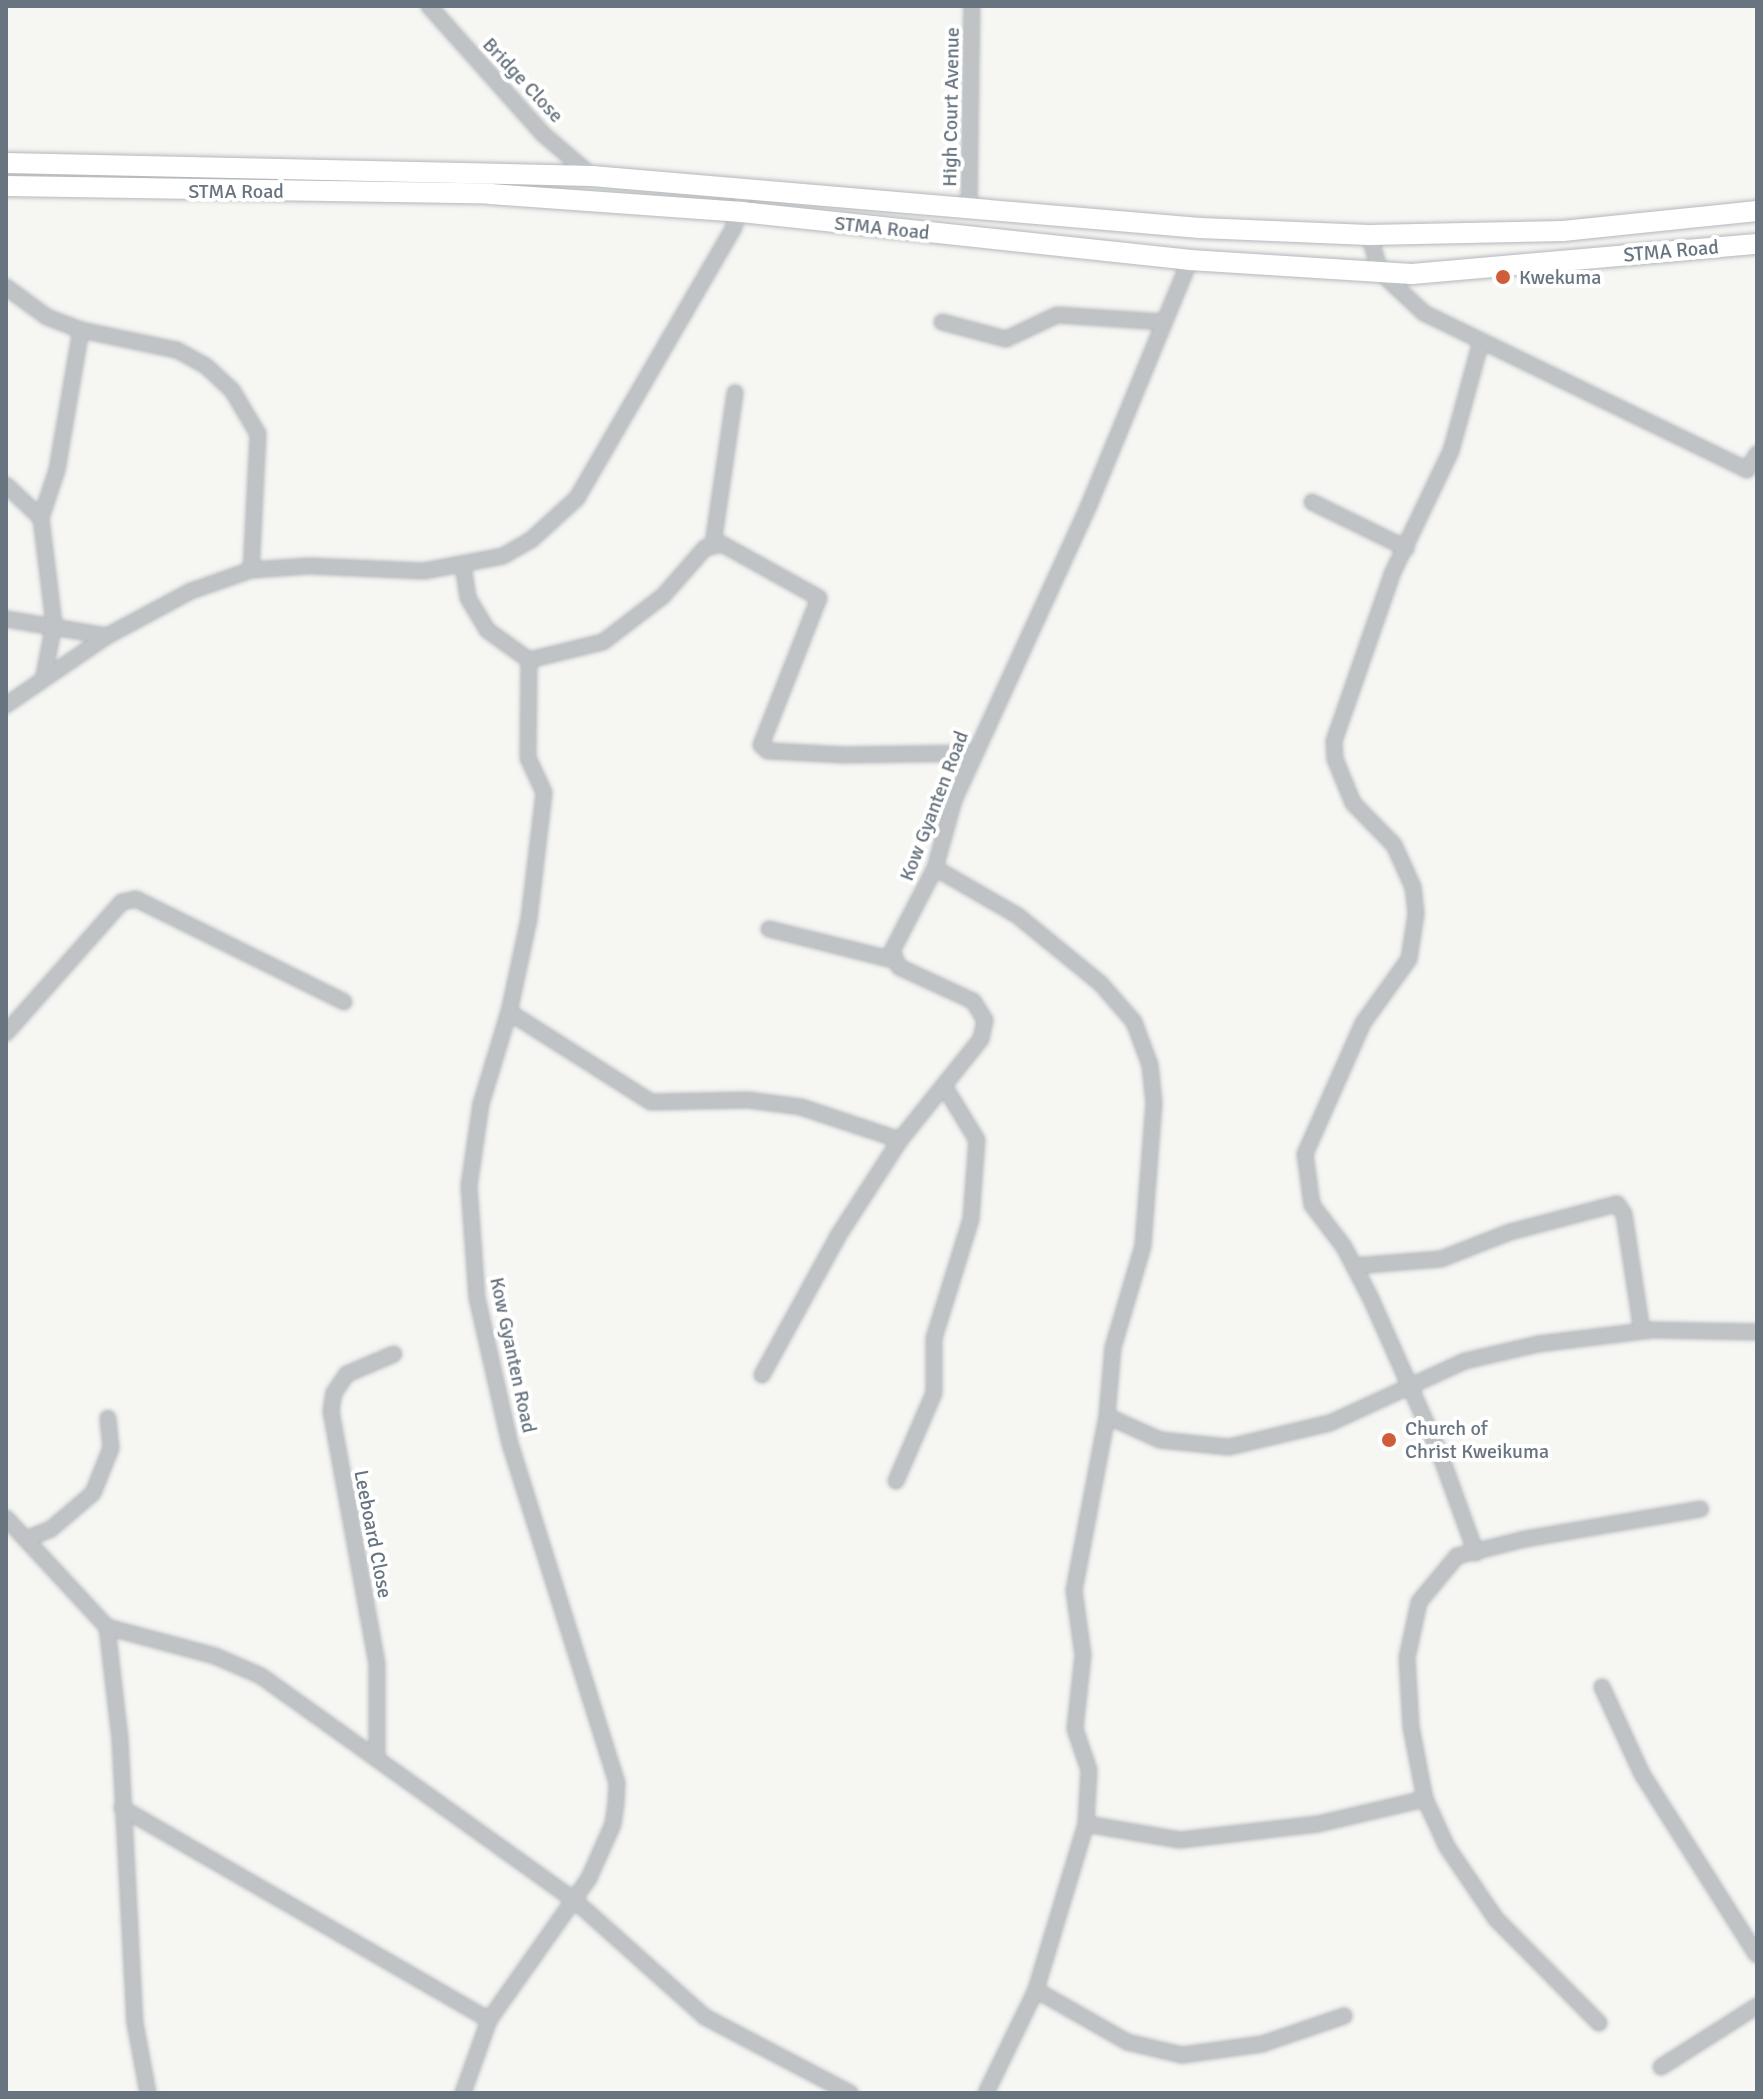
<!DOCTYPE html>
<style>
body{margin:0}
#map{position:relative;width:1763px;height:2099px;overflow:hidden;background:#f6f6f3;font-family:Signika,sans-serif}
div>[style]{position:absolute}
.roads{filter:drop-shadow(0 0 2px #b4b8bc) drop-shadow(0 0 2px #b4b8bc)}
.street>*{height:14px;margin:-7px;padding:0 7px;transform-origin:7px;border-radius:7px;background:#bfc3c6}
.secondary>*{height:20px;margin:-10px;padding:0 10px;transform-origin:10px;border-radius:10px;background:#fff}
.dots>*{width:22px;height:22px;translate:-50% -50%;box-sizing:border-box;border:4px solid #fff;border-radius:50%}
span{translate:-50% -50%;white-space:nowrap;text-align:center;line-height:1.15;-webkit-text-stroke:8px #fff;paint-order:stroke}
.street-label{font-size:20px;color:#687580}
.poi-label{font-size:20px;color:#687580}
.left{translate:0 -50%;text-align:left}
.frame{position:absolute;inset:0;border:8px solid #687580;pointer-events:none}
</style>
<div id="map">
<div class="roads">
<div class="street">
<div style="left:429px;top:6px;width:171px;rotate:48.3deg"></div>
<div style="left:543px;top:134px;width:65px;rotate:40.6deg"></div>
<div style="left:969px;top:209px;width:203px;rotate:-89.2deg"></div>
<div style="left:1369px;top:235px;width:39px;rotate:73deg"></div>
<div style="left:1380px;top:272px;width:60px;rotate:43deg"></div>
<div style="left:1424px;top:313px;width:359px;rotate:25.9deg"></div>
<div style="left:1747px;top:470px;width:19px;rotate:-58deg"></div>
<div style="left:6px;top:287px;width:51px;rotate:36.2deg"></div>
<div style="left:47px;top:317px;width:36px;rotate:21deg"></div>
<div style="left:81px;top:330px;width:98px;rotate:11.8deg"></div>
<div style="left:177px;top:350px;width:33px;rotate:29deg"></div>
<div style="left:206px;top:366px;width:35px;rotate:43deg"></div>
<div style="left:232px;top:390px;width:51px;rotate:59.4deg"></div>
<div style="left:258px;top:434px;width:136px;rotate:92.9deg"></div>
<div style="left:942px;top:322px;width:66px;rotate:14.9deg"></div>
<div style="left:1006px;top:339px;width:56px;rotate:-25.2deg"></div>
<div style="left:1057px;top:315px;width:107px;rotate:3.7deg"></div>
<div style="left:6px;top:485px;width:48px;rotate:43.3deg"></div>
<div style="left:41px;top:518px;width:107px;rotate:83deg"></div>
<div style="left:54px;top:624px;width:53px;rotate:100.9deg"></div>
<div style="left:1312px;top:502px;width:105px;rotate:26.1deg"></div>
<div style="left:41px;top:518px;width:51px;rotate:-71.6deg"></div>
<div style="left:57px;top:470px;width:142px;rotate:-80.3deg"></div>
<div style="left:713px;top:544px;width:153px;rotate:-81.7deg"></div>
<div style="left:463px;top:566px;width:32px;rotate:81deg"></div>
<div style="left:468px;top:598px;width:37px;rotate:59deg"></div>
<div style="left:487px;top:630px;width:52px;rotate:35.5deg"></div>
<div style="left:529px;top:660px;width:98px;rotate:90.6deg"></div>
<div style="left:528px;top:758px;width:38px;rotate:65deg"></div>
<div style="left:544px;top:793px;width:127px;rotate:96.8deg"></div>
<div style="left:529px;top:919px;width:95px;rotate:102.1deg"></div>
<div style="left:6px;top:619px;width:102px;rotate:9.6deg"></div>
<div style="left:529px;top:660px;width:76px;rotate:-13.7deg"></div>
<div style="left:603px;top:642px;width:76px;rotate:-37.5deg"></div>
<div style="left:663px;top:596px;width:64px;rotate:-48.8deg"></div>
<div style="left:705px;top:548px;width:17px;rotate:-13deg"></div>
<div style="left:722px;top:544px;width:111px;rotate:29.1deg"></div>
<div style="left:819px;top:598px;width:158px;rotate:111.5deg"></div>
<div style="left:761px;top:745px;width:9px;rotate:41deg"></div>
<div style="left:768px;top:751px;width:78px;rotate:2.9deg"></div>
<div style="left:846px;top:755px;width:128px;rotate:-0.9deg"></div>
<div style="left:6px;top:705px;width:122px;rotate:-34.3deg"></div>
<div style="left:107px;top:636px;width:95px;rotate:-28.2deg"></div>
<div style="left:191px;top:591px;width:64px;rotate:-19.3deg"></div>
<div style="left:251px;top:570px;width:58px;rotate:-3.9deg"></div>
<div style="left:309px;top:566px;width:115px;rotate:2.5deg"></div>
<div style="left:424px;top:571px;width:80px;rotate:-10.8deg"></div>
<div style="left:503px;top:556px;width:32px;rotate:-30deg"></div>
<div style="left:531px;top:540px;width:62px;rotate:-42.4deg"></div>
<div style="left:577px;top:498px;width:313px;rotate:-59.9deg"></div>
<div style="left:734px;top:227px;width:41px;rotate:-74.6deg"></div>
<div style="left:935px;top:868px;width:96px;rotate:30deg"></div>
<div style="left:1018px;top:916px;width:106px;rotate:39.3deg"></div>
<div style="left:1100px;top:983px;width:52px;rotate:48.9deg"></div>
<div style="left:1134px;top:1022px;width:46px;rotate:69.6deg"></div>
<div style="left:1150px;top:1065px;width:37px;rotate:84deg"></div>
<div style="left:1154px;top:1102px;width:144px;rotate:94.4deg"></div>
<div style="left:1143px;top:1246px;width:105px;rotate:106.5deg"></div>
<div style="left:1113px;top:1347px;width:69px;rotate:95deg"></div>
<div style="left:1107px;top:1416px;width:177px;rotate:100.7deg"></div>
<div style="left:1074px;top:1590px;width:66px;rotate:82.1deg"></div>
<div style="left:1083px;top:1655px;width:74px;rotate:96.2deg"></div>
<div style="left:1075px;top:1729px;width:43px;rotate:71.1deg"></div>
<div style="left:1089px;top:1770px;width:54px;rotate:93.2deg"></div>
<div style="left:1086px;top:1824px;width:173px;rotate:106.8deg"></div>
<div style="left:1036px;top:1990px;width:114px;rotate:115.9deg"></div>
<div style="left:769px;top:929px;width:128px;rotate:14deg"></div>
<div style="left:6px;top:1033px;width:175px;rotate:-48.5deg"></div>
<div style="left:122px;top:902px;width:14px;rotate:-12deg"></div>
<div style="left:136px;top:899px;width:232px;rotate:26.3deg"></div>
<div style="left:1354px;top:1266px;width:87px;rotate:-4.6deg"></div>
<div style="left:1441px;top:1259px;width:74px;rotate:-21.4deg"></div>
<div style="left:1510px;top:1232px;width:111px;rotate:-14.7deg"></div>
<div style="left:1617px;top:1204px;width:12px;rotate:55deg"></div>
<div style="left:1624px;top:1214px;width:118px;rotate:81.3deg"></div>
<div style="left:762px;top:1375px;width:158px;rotate:-61.3deg"></div>
<div style="left:838px;top:1236px;width:114px;rotate:-57.1deg"></div>
<div style="left:1107px;top:1416px;width:58px;rotate:24.4deg"></div>
<div style="left:1160px;top:1440px;width:69px;rotate:5.8deg"></div>
<div style="left:1229px;top:1447px;width:104px;rotate:-13.4deg"></div>
<div style="left:1330px;top:1423px;width:149px;rotate:-24.7deg"></div>
<div style="left:1465px;top:1361px;width:75px;rotate:-13.1deg"></div>
<div style="left:1538px;top:1344px;width:115px;rotate:-7deg"></div>
<div style="left:1652px;top:1330px;width:105px;rotate:1.1deg"></div>
<div style="left:896px;top:1481px;width:96px;rotate:-66.6deg"></div>
<div style="left:934px;top:1393px;width:55px;rotate:-90deg"></div>
<div style="left:934px;top:1338px;width:125px;rotate:-72.7deg"></div>
<div style="left:971px;top:1219px;width:79px;rotate:-85.7deg"></div>
<div style="left:977px;top:1140px;width:63px;rotate:-121.4deg"></div>
<div style="left:6px;top:1518px;width:149px;rotate:47.2deg"></div>
<div style="left:107px;top:1627px;width:112px;rotate:15deg"></div>
<div style="left:215px;top:1656px;width:50px;rotate:23.5deg"></div>
<div style="left:261px;top:1676px;width:384px;rotate:35.6deg"></div>
<div style="left:573px;top:1899px;width:177px;rotate:41.8deg"></div>
<div style="left:705px;top:2017px;width:164px;rotate:27.7deg"></div>
<div style="left:26px;top:1539px;width:27px;rotate:-22deg"></div>
<div style="left:51px;top:1529px;width:55px;rotate:-40.6deg"></div>
<div style="left:93px;top:1493px;width:48px;rotate:-68.2deg"></div>
<div style="left:111px;top:1448px;width:30px;rotate:-96deg"></div>
<div style="left:1476px;top:1553px;width:105px;rotate:-110deg"></div>
<div style="left:1440px;top:1454px;width:172px;rotate:-114deg"></div>
<div style="left:1370px;top:1297px;width:56px;rotate:-117.5deg"></div>
<div style="left:1344px;top:1247px;width:53px;rotate:-127.3deg"></div>
<div style="left:1312px;top:1205px;width:51px;rotate:-97.8deg"></div>
<div style="left:1305px;top:1154px;width:143px;rotate:-66.1deg"></div>
<div style="left:1363px;top:1023px;width:79px;rotate:-54.3deg"></div>
<div style="left:1409px;top:959px;width:46px;rotate:-81.2deg"></div>
<div style="left:1416px;top:914px;width:27px;rotate:-96deg"></div>
<div style="left:1413px;top:887px;width:46px;rotate:-114.3deg"></div>
<div style="left:1394px;top:845px;width:59px;rotate:-134.3deg"></div>
<div style="left:1353px;top:803px;width:48px;rotate:-112.2deg"></div>
<div style="left:1335px;top:759px;width:18px;rotate:-93deg"></div>
<div style="left:1334px;top:741px;width:177px;rotate:-70.8deg"></div>
<div style="left:1392px;top:574px;width:136px;rotate:-64.4deg"></div>
<div style="left:1451px;top:451px;width:110px;rotate:-74.7deg"></div>
<div style="left:107px;top:1627px;width:113px;rotate:83.4deg"></div>
<div style="left:120px;top:1739px;width:284px;rotate:87deg"></div>
<div style="left:135px;top:2023px;width:71px;rotate:79.5deg"></div>
<div style="left:1602px;top:1687px;width:96px;rotate:65.3deg"></div>
<div style="left:1642px;top:1774px;width:214px;rotate:57.6deg"></div>
<div style="left:377px;top:1757px;width:93px;rotate:-90deg"></div>
<div style="left:377px;top:1664px;width:257px;rotate:-100.3deg"></div>
<div style="left:331px;top:1411px;width:18px;rotate:-81deg"></div>
<div style="left:334px;top:1393px;width:23px;rotate:-56deg"></div>
<div style="left:347px;top:1374px;width:51px;rotate:-23.1deg"></div>
<div style="left:122px;top:1808px;width:424px;rotate:30deg"></div>
<div style="left:1086px;top:1824px;width:95px;rotate:9.7deg"></div>
<div style="left:1180px;top:1840px;width:139px;rotate:-6.6deg"></div>
<div style="left:1318px;top:1824px;width:110px;rotate:-13.2deg"></div>
<div style="left:1036px;top:1990px;width:105px;rotate:29.7deg"></div>
<div style="left:1127px;top:2042px;width:57px;rotate:13.3deg"></div>
<div style="left:1182px;top:2055px;width:81px;rotate:-7.8deg"></div>
<div style="left:1262px;top:2044px;width:87px;rotate:-18.9deg"></div>
<div style="left:1599px;top:2023px;width:146px;rotate:-134.7deg"></div>
<div style="left:1496px;top:1919px;width:87px;rotate:-124.2deg"></div>
<div style="left:1447px;top:1847px;width:53px;rotate:-114.6deg"></div>
<div style="left:1425px;top:1799px;width:73px;rotate:-101deg"></div>
<div style="left:1411px;top:1727px;width:69px;rotate:-93.3deg"></div>
<div style="left:1407px;top:1658px;width:57px;rotate:-77.9deg"></div>
<div style="left:1419px;top:1602px;width:60px;rotate:-50.4deg"></div>
<div style="left:1457px;top:1556px;width:70px;rotate:-14deg"></div>
<div style="left:1525px;top:1539px;width:178px;rotate:-9.7deg"></div>
<div style="left:1661px;top:2067px;width:114px;rotate:-32.4deg"></div>
<div style="left:463px;top:2093px;width:77px;rotate:-70.4deg"></div>
<div style="left:489px;top:2020px;width:174px;rotate:-54.8deg"></div>
<div style="left:589px;top:1878px;width:59px;rotate:-66deg"></div>
<div style="left:613px;top:1824px;width:22px;rotate:-82deg"></div>
<div style="left:616px;top:1802px;width:19px;rotate:-87deg"></div>
<div style="left:617px;top:1783px;width:355px;rotate:-107.5deg"></div>
<div style="left:510px;top:1444px;width:150px;rotate:-102.7deg"></div>
<div style="left:477px;top:1298px;width:112px;rotate:-94.1deg"></div>
<div style="left:469px;top:1186px;width:83px;rotate:-81.7deg"></div>
<div style="left:481px;top:1104px;width:96px;rotate:-73.1deg"></div>
<div style="left:509px;top:1012px;width:168px;rotate:32.4deg"></div>
<div style="left:651px;top:1102px;width:97px;rotate:-1.2deg"></div>
<div style="left:748px;top:1100px;width:53px;rotate:7.5deg"></div>
<div style="left:801px;top:1107px;width:104px;rotate:18.4deg"></div>
<div style="left:900px;top:1140px;width:129px;rotate:-51.3deg"></div>
<div style="left:981px;top:1039px;width:19px;rotate:-78deg"></div>
<div style="left:985px;top:1020px;width:22px;rotate:-122deg"></div>
<div style="left:973px;top:1001px;width:81px;rotate:-155.3deg"></div>
<div style="left:899px;top:967px;width:17px;rotate:-114deg"></div>
<div style="left:892px;top:951px;width:93px;rotate:-62.6deg"></div>
<div style="left:935px;top:868px;width:71px;rotate:-74.4deg"></div>
<div style="left:954px;top:800px;width:324px;rotate:-65.4deg"></div>
<div style="left:1089px;top:505px;width:265px;rotate:-67.6deg"></div>
</div>
<div class="secondary">
<div style="left:6px;top:163px;width:586px;rotate:1.27deg"></div>
<div style="left:592px;top:176px;width:610px;rotate:4.89deg"></div>
<div style="left:1200px;top:228px;width:169px;rotate:2.4deg"></div>
<div style="left:1369px;top:235px;width:194px;rotate:-1.2deg"></div>
<div style="left:1563px;top:231px;width:195px;rotate:-5.9deg"></div>
<div style="left:6px;top:186px;width:484px;rotate:0.9deg"></div>
<div style="left:490px;top:194px;width:253px;rotate:4.1deg"></div>
<div style="left:742px;top:212px;width:451px;rotate:6.1deg"></div>
<div style="left:1190px;top:260px;width:222px;rotate:3.6deg"></div>
<div style="left:1412px;top:274px;width:346px;rotate:-5deg"></div>
</div>
</div>
<div class="dots">
<div style="left:1503px;top:277px;background:#cf5d3a"></div>
<div style="left:1389px;top:1440px;background:#cf5d3a"></div>
</div>
<div class="street-label">
<span style="left:523px;top:80px;rotate:47deg">Bridge Close</span>
<span style="left:951px;top:107px;rotate:-89deg">High Court Avenue</span>
<span style="left:236px;top:191px">STMA Road</span>
<span style="left:882px;top:228px;rotate:6deg">STMA Road</span>
<span style="left:1671px;top:251px;rotate:-5deg">STMA Road</span>
<span style="left:934px;top:806px;rotate:-69deg">Kow Gyanten Road</span>
<span style="left:513px;top:1355px;rotate:78deg">Kow Gyanten Road</span>
<span style="left:373px;top:1534px;rotate:79deg">Leeboard Close</span>
</div>
<div class="poi-label">
<span class="left" style="left:1519px;top:277px">Kwekuma</span>
<span class="left" style="left:1405px;top:1440px">Church of<br>Christ Kweikuma</span>
</div>
<div class="frame"></div>
</div>
